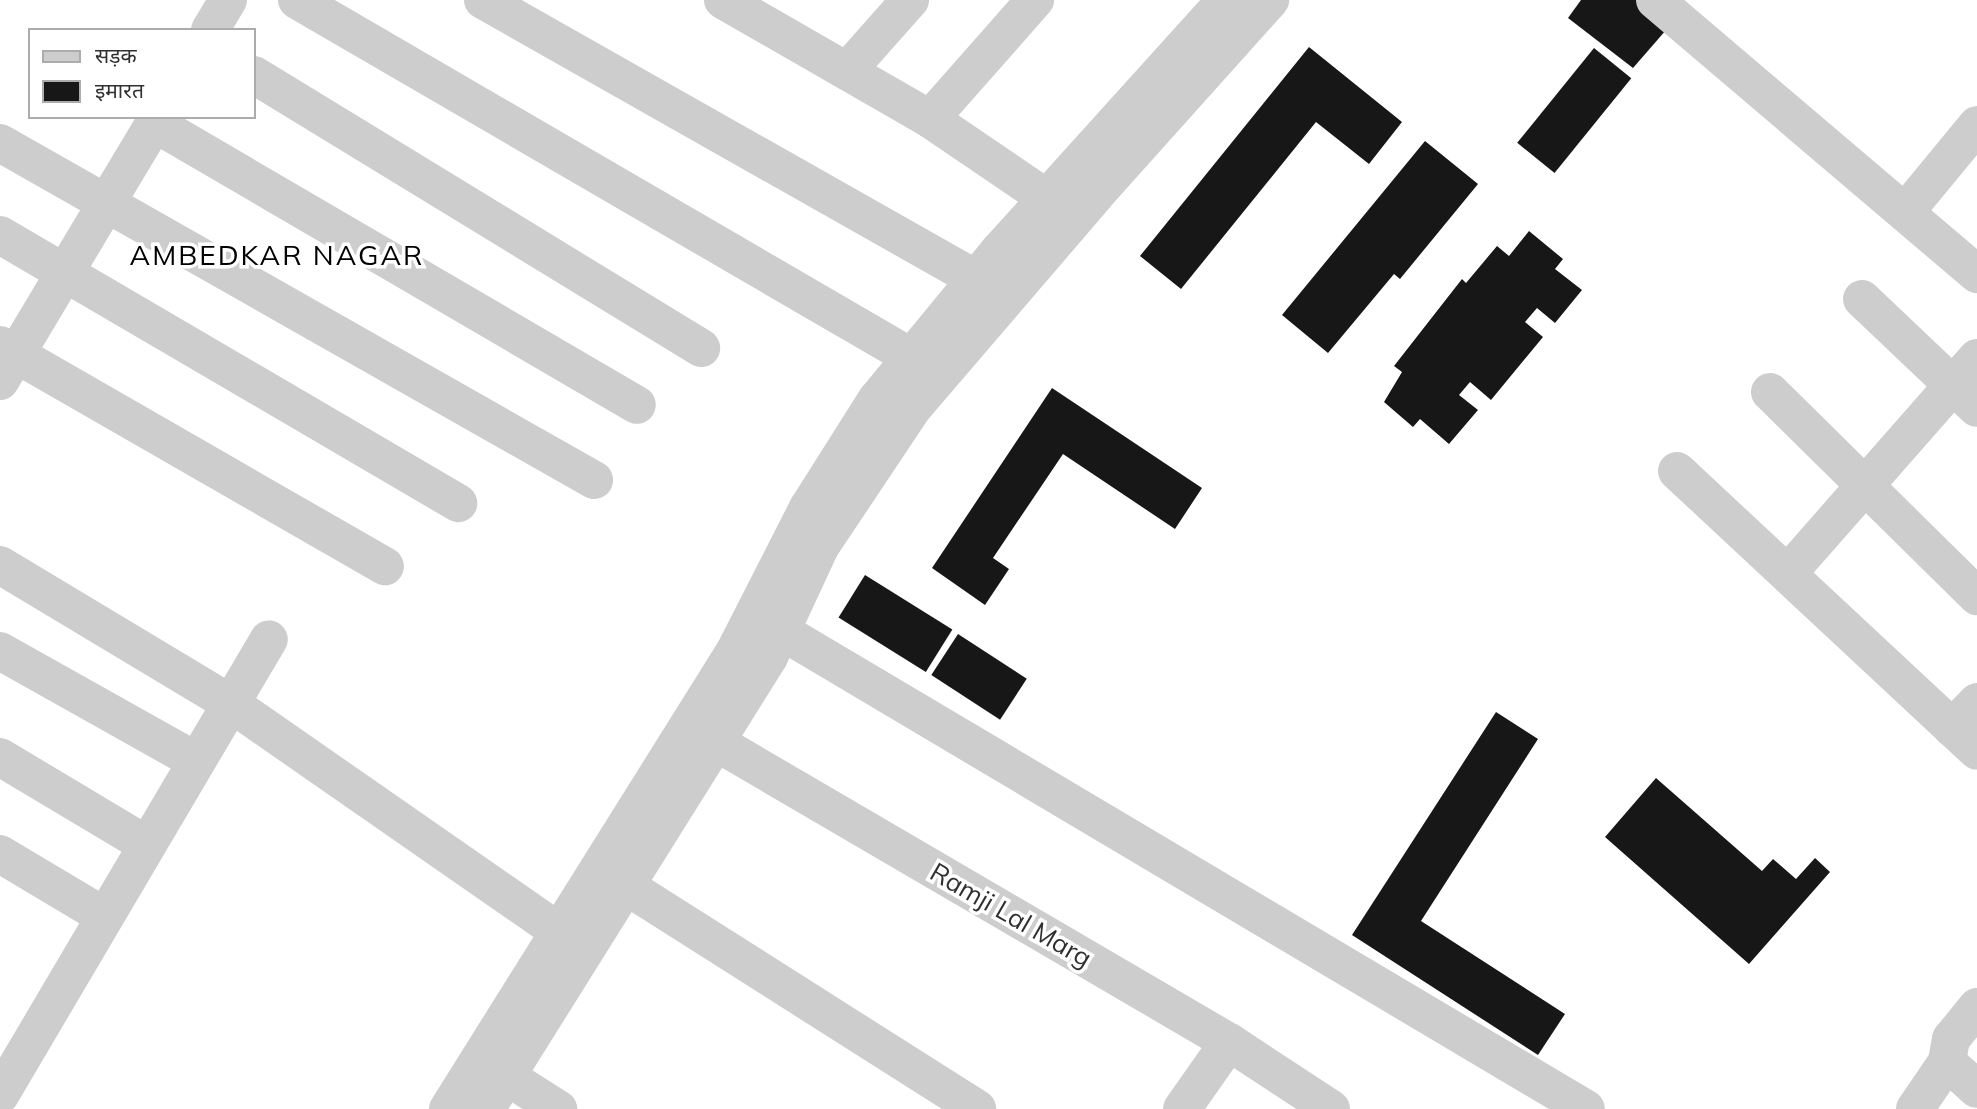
<!DOCTYPE html>
<meta charset="utf-8">
<style>
body{margin:0}
#map{position:relative;width:1977px;height:1109px;overflow:hidden;background:#fff;font-family:Mulish,"Noto Sans Devanagari",sans-serif}
div>[style]{position:absolute}
.building>*{inset:0;background:#171717;transform-origin:0 0}
.minor>*{height:38px;margin:-19px;padding:0 19px;transform-origin:19px;border-radius:19px;background:#cdcdcd}
span{translate:-50% -50%;white-space:nowrap;text-align:center;line-height:1.15;-webkit-text-stroke:7px #fff;paint-order:stroke}
.street-label{font-size:26px;color:#303030}
.neighbourhood-label{font-size:28px;color:#000;letter-spacing:2px}
.legend{position:absolute;left:28px;top:28px;width:228px;height:91px;box-sizing:border-box;background:#fff;border:2px solid #acacac;margin:0;padding:9px 12px;list-style:none;font-size:21px;color:#303030}
.legend li{display:flex;align-items:center;gap:14px;height:35px}
.legend b{width:35px;border:2px solid #acacac}
</style>
<div id="map">
<div class="building">
<div style="clip-path:polygon(1581px 0,1642px 0,1673px 22px,1633px 68px,1568px 18px)"></div>
<div style="clip-path:polygon(1309px 47px,1402px 122px,1369px 164px,1316px 122px,1181px 289px,1140px 256px)"></div>
<div style="left:1594px;top:48px;width:48px;height:122px;rotate:39deg"></div>
<div style="clip-path:polygon(1425px 141px,1478px 184px,1400px 279px,1394px 274px,1328px 353px,1282px 315px)"></div>
<div style="clip-path:polygon(1529px 231px,1563px 259px,1555px 269px,1582px 290px,1555px 323px,1537px 308px,1525px 322px,1543px 337px,1491px 400px,1470px 382px,1459px 395px,1478px 410px,1449px 444px,1420px 419px,1413px 427px,1384px 402px,1402px 372px,1394px 366px,1462px 279px,1466px 283px,1497px 246px,1509px 256px)"></div>
<div style="clip-path:polygon(1052px 388px,1202px 488px,1175px 529px,1063px 454px,993px 558px,1009px 569px,985px 605px,932px 568px)"></div>
<div style="left:865px;top:575px;width:103px;height:50px;rotate:32deg"></div>
<div style="left:958px;top:634px;width:82px;height:49px;rotate:33deg"></div>
<div style="clip-path:polygon(1496px 712px,1538px 739px,1421px 921px,1565px 1014px,1538px 1055px,1352px 935px)"></div>
<div style="clip-path:polygon(1656px 778px,1762px 871px,1773px 859px,1796px 879px,1815px 858px,1830px 872px,1749px 964px,1605px 837px)"></div>
</div>
<div class="minor">
<div style="left:297px;top:0;width:710px;rotate:30.18deg"></div>
<div style="left:483px;top:0;width:566px;rotate:29.51deg"></div>
<div style="left:723px;top:0;width:239px;rotate:29.9deg"></div>
<div style="left:930px;top:119px;width:166px;rotate:34.2deg"></div>
<div style="left:1655px;top:0;width:423px;rotate:40.4deg"></div>
<div style="left:210px;top:30px;width:35px;rotate:-59deg"></div>
<div style="left:847px;top:71px;width:95px;rotate:-48.4deg"></div>
<div style="left:254px;top:75px;width:524px;rotate:31.41deg"></div>
<div style="left:930px;top:119px;width:159px;rotate:-48.6deg"></div>
<div style="left:154px;top:123px;width:559px;rotate:30.28deg"></div>
<div style="left:0;top:143px;width:683px;rotate:29.57deg"></div>
<div style="left:1907px;top:210px;width:110px;rotate:-50.5deg"></div>
<div style="left:0;top:235px;width:531px;rotate:30.33deg"></div>
<div style="left:1862px;top:299px;width:158px;rotate:43.5deg"></div>
<div style="left:0;top:345px;width:444px;rotate:29.9deg"></div>
<div style="left:0;top:381px;width:308px;rotate:-59.1deg"></div>
<div style="left:1770px;top:392px;width:291px;rotate:44.6deg"></div>
<div style="left:1677px;top:471px;width:410px;rotate:43deg"></div>
<div style="left:0;top:565px;width:268px;rotate:31deg"></div>
<div style="left:230px;top:703px;width:424px;rotate:34.8deg"></div>
<div style="left:1789px;top:572px;width:285px;rotate:-48.7deg"></div>
<div style="left:781px;top:631px;width:936px;rotate:30.7deg"></div>
<div style="left:0;top:651px;width:225px;rotate:29.3deg"></div>
<div style="left:1952px;top:728px;width:36px;rotate:-46deg"></div>
<div style="left:695px;top:730px;width:618px;rotate:30.3deg"></div>
<div style="left:1229px;top:1042px;width:122px;rotate:33.3deg"></div>
<div style="left:0;top:757px;width:171px;rotate:30.9deg"></div>
<div style="left:0;top:854px;width:121px;rotate:30.8deg"></div>
<div style="left:626px;top:886px;width:416px;rotate:32.4deg"></div>
<div style="left:1977px;top:1007px;width:41px;rotate:129.1deg"></div>
<div style="left:1951px;top:1039px;width:23px;rotate:100deg"></div>
<div style="left:1947px;top:1062px;width:40px;rotate:42deg"></div>
<div style="left:506px;top:1076px;width:62px;rotate:32.4deg"></div>
<div style="left:0;top:1095px;width:529px;rotate:-59.46deg"></div>
<div style="left:448px;top:1109px;width:540px;rotate:-57.93deg"></div>
<div style="left:735px;top:651px;width:161px;rotate:-63deg"></div>
<div style="left:808px;top:508px;width:129px;rotate:-57.7deg"></div>
<div style="left:877px;top:399px;width:192px;rotate:-50.5deg"></div>
<div style="left:999px;top:251px;width:338px;rotate:-47.9deg"></div>
<div style="left:486px;top:1109px;width:533px;rotate:-57.95deg"></div>
<div style="left:769px;top:657px;width:121px;rotate:-65.1deg"></div>
<div style="left:820px;top:547px;width:166px;rotate:-56.3deg"></div>
<div style="left:912px;top:409px;width:283px;rotate:-49.4deg"></div>
<div style="left:1096px;top:194px;width:261px;rotate:-48.1deg"></div>
<div style="left:1182px;top:1109px;width:82px;rotate:-55deg"></div>
<div style="left:1915px;top:1109px;width:57px;rotate:-55.8deg"></div>
</div>
<div class="street-label">
<span style="left:1011px;top:915px;rotate:30deg">Ramji Lal Marg</span>
</div>
<div class="neighbourhood-label">
<span style="left:277px;top:255px">AMBEDKAR NAGAR</span>
</div>
<ul class="legend">
<li><b style="height:9px;background:#cdcdcd"></b>सड़क</li>
<li><b style="height:19px;background:#171717"></b>इमारत</li>
</ul>
</div>
